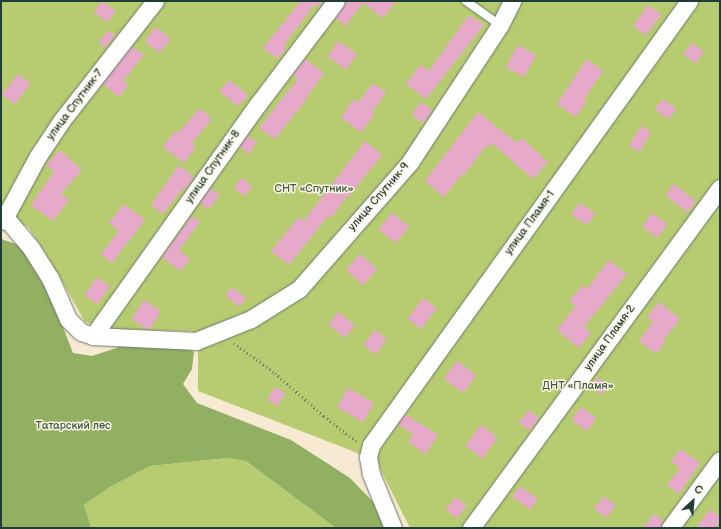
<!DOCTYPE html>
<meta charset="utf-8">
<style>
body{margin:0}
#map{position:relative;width:721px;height:529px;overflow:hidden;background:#f8e9d2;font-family:"Balsamiq Sans",sans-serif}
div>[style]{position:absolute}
.green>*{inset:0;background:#b7cc70}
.forest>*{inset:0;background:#91b062}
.building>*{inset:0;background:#e7a9ca;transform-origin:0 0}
.path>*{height:2.5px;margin-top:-1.25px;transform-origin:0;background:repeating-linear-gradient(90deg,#6b796b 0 1px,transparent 0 4px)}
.roads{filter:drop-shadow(0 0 1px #6b796b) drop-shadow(0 0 1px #6b796b)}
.lane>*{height:8px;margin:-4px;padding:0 4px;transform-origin:4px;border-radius:4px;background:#fff}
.street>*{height:17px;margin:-8.5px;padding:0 8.5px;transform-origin:8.5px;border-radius:8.5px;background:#fff}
span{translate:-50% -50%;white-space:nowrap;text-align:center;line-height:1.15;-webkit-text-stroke:3px #fcf5e5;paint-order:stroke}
.street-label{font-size:11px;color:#1f3d34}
.park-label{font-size:11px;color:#3d5a40}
.frame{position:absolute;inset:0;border:2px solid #1f3d34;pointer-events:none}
.north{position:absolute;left:673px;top:481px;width:40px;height:40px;-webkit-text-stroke:3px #fcf5e5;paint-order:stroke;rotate:26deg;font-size:11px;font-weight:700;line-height:16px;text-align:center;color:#1f3d34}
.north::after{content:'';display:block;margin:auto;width:14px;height:18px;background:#1f3d34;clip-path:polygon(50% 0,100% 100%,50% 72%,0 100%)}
</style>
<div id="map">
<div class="green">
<div style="clip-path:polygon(1px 1px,720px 1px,720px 528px,410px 528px,379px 467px,355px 452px,198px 391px,198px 351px,192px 331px,109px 330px,85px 322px,51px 262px,28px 227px,1px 214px)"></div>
<div style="clip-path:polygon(227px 458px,246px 461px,336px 528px,89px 528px,91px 527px,84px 505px,110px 487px,150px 466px)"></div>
</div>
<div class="forest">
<div style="clip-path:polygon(1px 239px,22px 246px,43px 275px,73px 353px,92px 356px,125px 345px,180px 345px,194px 352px,192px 369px,183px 384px,197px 403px,291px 440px,350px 478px,380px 509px,389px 528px,336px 528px,246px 461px,227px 458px,150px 466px,110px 487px,84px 505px,91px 527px,89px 528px,1px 528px)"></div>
</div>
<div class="building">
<div style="left:102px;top:1px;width:17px;height:14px;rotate:36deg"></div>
<div style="clip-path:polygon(301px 1px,323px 1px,319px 7px,315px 4px,284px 45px,286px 47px,278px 59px,263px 48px)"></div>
<div style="clip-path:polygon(346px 1px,396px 1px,383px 18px,363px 3px,346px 26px,335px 18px,344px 7px)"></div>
<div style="left:648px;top:5px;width:16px;height:26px;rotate:35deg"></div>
<div style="clip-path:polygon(469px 15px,484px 25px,426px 99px,406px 84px,420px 65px,429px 71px)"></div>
<div style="left:156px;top:27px;width:19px;height:18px;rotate:39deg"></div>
<div style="left:109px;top:30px;width:8px;height:16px;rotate:40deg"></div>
<div style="left:338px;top:41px;width:23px;height:19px;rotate:34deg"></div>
<div style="left:692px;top:43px;width:15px;height:14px;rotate:37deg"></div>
<div style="left:518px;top:45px;width:21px;height:25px;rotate:29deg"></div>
<div style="clip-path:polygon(132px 46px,144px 55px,123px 81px,129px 85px,119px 97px,103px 84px)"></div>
<div style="clip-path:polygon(305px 59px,324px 73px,305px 100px,306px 100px,275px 139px,259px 128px,298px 79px,293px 75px)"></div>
<div style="clip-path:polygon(587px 59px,603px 71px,584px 99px,587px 100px,576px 117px,557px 104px)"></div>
<div style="left:18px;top:74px;width:16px;height:26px;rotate:38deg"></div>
<div style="left:229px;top:80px;width:24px;height:15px;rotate:38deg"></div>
<div style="clip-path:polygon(373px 83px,386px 93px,372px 112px,374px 115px,361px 133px,341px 117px,354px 99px,358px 103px)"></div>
<div style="left:662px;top:99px;width:17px;height:13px;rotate:33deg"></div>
<div style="left:421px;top:102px;width:14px;height:16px;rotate:36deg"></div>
<div style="clip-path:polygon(200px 108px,212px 119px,191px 144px,196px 147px,184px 163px,163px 147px,175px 131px,178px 133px)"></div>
<div style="clip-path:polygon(478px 112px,517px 143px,522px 138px,548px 162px,533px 179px,492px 143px,488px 148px,486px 146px,464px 175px,462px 174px,444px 197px,425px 181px)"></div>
<div style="left:641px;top:126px;width:12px;height:23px;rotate:31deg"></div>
<div style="left:247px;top:136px;width:12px;height:13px;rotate:35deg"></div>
<div style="clip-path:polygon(365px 141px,382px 155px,349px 196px,348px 195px,332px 217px,329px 215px,289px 265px,271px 251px,299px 217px,304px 221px)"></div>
<div style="clip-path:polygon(60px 150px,82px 170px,61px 194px,69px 200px,53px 221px,31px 205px,54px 172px,46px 165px)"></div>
<div style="clip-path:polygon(179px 165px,194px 177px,185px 190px,183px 188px,163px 214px,151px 205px)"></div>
<div style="left:241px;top:178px;width:14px;height:12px;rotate:36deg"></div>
<div style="left:674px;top:184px;width:28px;height:14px;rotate:38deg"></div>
<div style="left:211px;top:188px;width:12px;height:18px;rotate:42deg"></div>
<div style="left:579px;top:203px;width:19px;height:14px;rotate:32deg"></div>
<div style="clip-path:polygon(124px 204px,145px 220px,112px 263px,101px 254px,119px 231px,109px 223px)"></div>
<div style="left:392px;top:213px;width:22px;height:21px;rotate:39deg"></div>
<div style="left:652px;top:213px;width:19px;height:17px;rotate:35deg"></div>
<div style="clip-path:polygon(192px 216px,200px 222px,179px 250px,190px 259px,180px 271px,162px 257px)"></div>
<div style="left:360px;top:254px;width:23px;height:21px;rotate:41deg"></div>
<div style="clip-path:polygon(609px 260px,627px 274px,584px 327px,591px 333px,579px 348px,557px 330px,576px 306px,569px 301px,583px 285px,587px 289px)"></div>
<div style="left:97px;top:277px;width:16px;height:22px;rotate:35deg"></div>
<div style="left:232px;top:287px;width:18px;height:11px;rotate:38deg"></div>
<div style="left:423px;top:298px;width:17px;height:26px;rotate:36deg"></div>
<div style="clip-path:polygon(144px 300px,161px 311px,150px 329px,146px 329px,132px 319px)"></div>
<div style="clip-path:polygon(659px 302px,680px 319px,663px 341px,665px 342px,656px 354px,639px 341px,653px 322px,647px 317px)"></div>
<div style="left:339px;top:312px;width:21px;height:16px;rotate:41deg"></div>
<div style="left:375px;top:330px;width:15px;height:19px;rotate:37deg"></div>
<div style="left:457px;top:361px;width:24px;height:22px;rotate:36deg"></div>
<div style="left:597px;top:377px;width:15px;height:11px;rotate:37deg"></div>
<div style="left:275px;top:387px;width:12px;height:15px;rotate:31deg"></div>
<div style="left:348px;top:388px;width:30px;height:22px;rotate:30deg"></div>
<div style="left:581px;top:407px;width:19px;height:16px;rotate:36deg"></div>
<div style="left:529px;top:410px;width:13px;height:16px;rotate:39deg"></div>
<div style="clip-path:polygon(405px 414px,438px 435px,426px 454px,408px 442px,413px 434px,398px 424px)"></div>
<div style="left:481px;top:425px;width:21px;height:26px;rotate:37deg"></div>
<div style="clip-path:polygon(680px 449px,700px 463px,679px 494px,667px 485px,680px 468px,671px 462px)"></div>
<div style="left:520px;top:486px;width:22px;height:13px;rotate:36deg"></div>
<div style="left:604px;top:496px;width:15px;height:16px;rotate:37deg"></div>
<div style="left:456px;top:497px;width:14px;height:16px;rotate:39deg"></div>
<div style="clip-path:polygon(710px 509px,720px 517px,720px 521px,715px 528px,696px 528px)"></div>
<div style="clip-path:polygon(654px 514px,663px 520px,660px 528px,643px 528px)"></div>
</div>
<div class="path">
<div style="left:234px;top:343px;width:51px;rotate:36.2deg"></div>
<div style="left:275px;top:373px;width:65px;rotate:41.3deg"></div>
<div style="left:324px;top:416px;width:41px;rotate:38deg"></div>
<div style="left:1px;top:524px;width:4px;rotate:63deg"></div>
</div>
<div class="roads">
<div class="lane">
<div style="left:466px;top:1px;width:42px;rotate:35.2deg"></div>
</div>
<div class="street">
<div style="left:5px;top:217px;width:69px;rotate:-61.6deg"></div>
<div style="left:38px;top:156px;width:43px;rotate:-56.3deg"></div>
<div style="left:62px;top:120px;width:151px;rotate:-52deg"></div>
<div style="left:1px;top:221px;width:6px;rotate:-45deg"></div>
<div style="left:5px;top:217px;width:40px;rotate:50deg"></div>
<div style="left:31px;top:248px;width:36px;rotate:58deg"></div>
<div style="left:50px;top:278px;width:45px;rotate:66.3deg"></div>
<div style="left:68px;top:319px;width:18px;rotate:45deg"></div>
<div style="left:81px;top:332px;width:13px;rotate:18deg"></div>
<div style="left:93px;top:336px;width:103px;rotate:2.8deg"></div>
<div style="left:196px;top:341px;width:59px;rotate:-21.8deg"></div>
<div style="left:251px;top:319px;width:57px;rotate:-32deg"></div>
<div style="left:299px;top:289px;width:169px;rotate:-48.8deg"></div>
<div style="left:410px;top:162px;width:164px;rotate:-56.7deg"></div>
<div style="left:500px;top:25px;width:27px;rotate:-63deg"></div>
<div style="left:93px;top:336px;width:285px;rotate:-54.6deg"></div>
<div style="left:258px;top:104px;width:129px;rotate:-52.9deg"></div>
<div style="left:393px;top:528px;width:58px;rotate:-112.2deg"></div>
<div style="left:371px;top:474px;width:17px;rotate:-100deg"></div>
<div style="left:368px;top:457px;width:12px;rotate:-76deg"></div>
<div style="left:371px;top:445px;width:546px;rotate:-54.39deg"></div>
<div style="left:471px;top:528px;width:421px;rotate:-53.8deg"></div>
<div style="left:670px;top:528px;width:84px;rotate:-53.7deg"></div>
</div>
</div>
<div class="street-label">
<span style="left:75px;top:105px;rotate:-53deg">улица Спутник-7</span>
<span style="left:213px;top:167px;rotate:-55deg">улица Спутник-8</span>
<span style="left:379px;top:197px;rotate:-49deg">улица Спутник-9</span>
<span style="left:530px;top:223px;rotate:-54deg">улица Пламя-1</span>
<span style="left:610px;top:338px;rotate:-54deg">улица Пламя-2</span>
</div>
<div class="park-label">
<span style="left:314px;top:189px">СНТ «Спутник»</span>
<span style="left:578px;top:386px">ДНТ «Пламя»</span>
<span style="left:73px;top:426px">Татарский лес</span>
</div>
<div class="frame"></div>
<div class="north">С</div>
</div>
